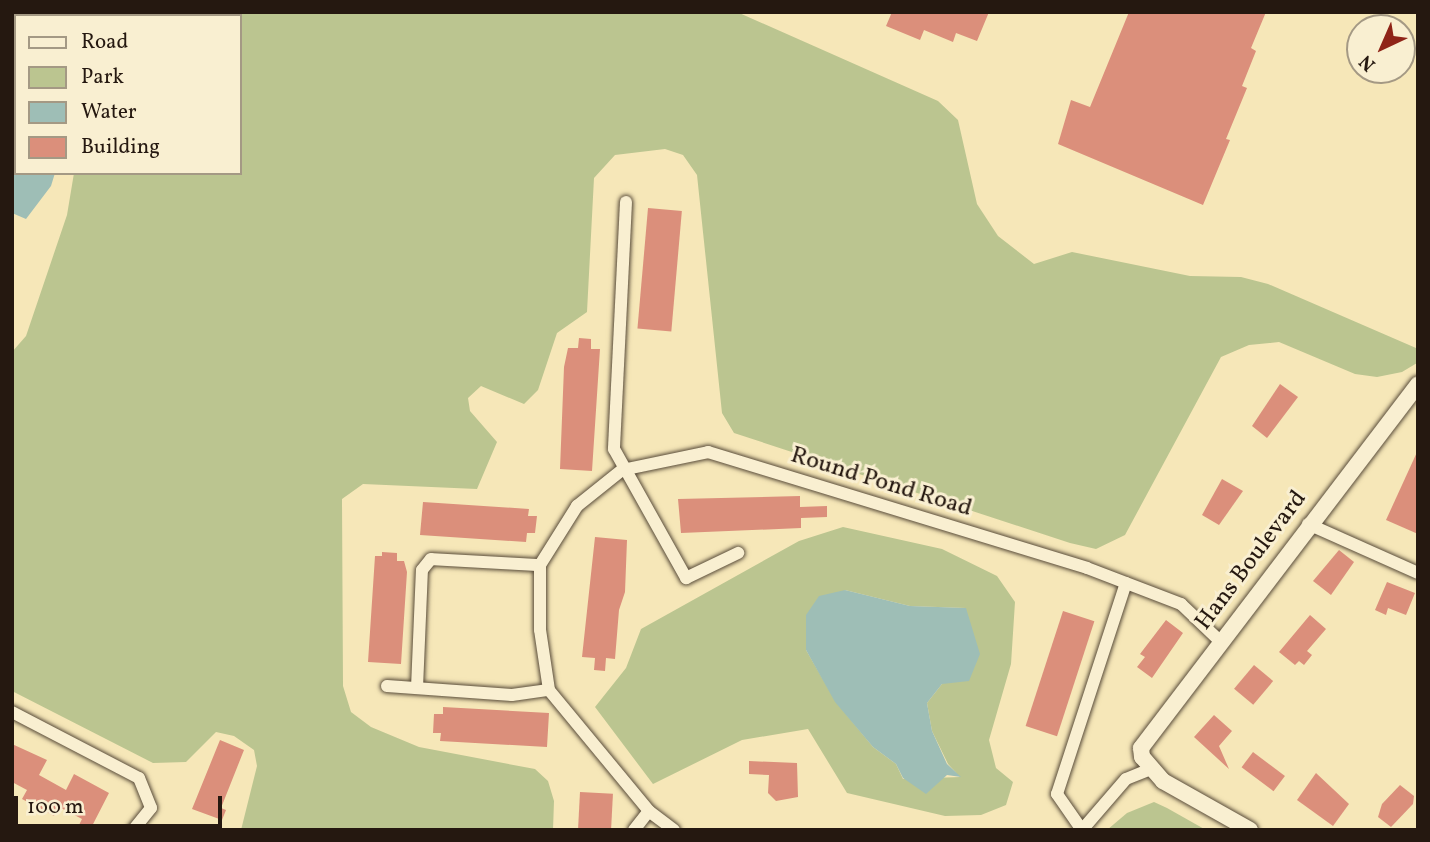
<!DOCTYPE html>
<style>
body{margin:0}
#map{position:relative;width:1430px;height:842px;overflow:hidden;background:#f6e7b8;font-family:Vollkorn,serif}
div>[style]{position:absolute}
.green>*{inset:0;background:#bbc590}
.water>*{inset:0;background:#9ebeb6}
.building>*{inset:0;background:#db8f7b;transform-origin:0 0}
.roads{filter:drop-shadow(0 0 2px #594c3a) drop-shadow(0 0 2px #594c3a)}
.minor>*{height:12px;margin:-6px;padding:0 6px;transform-origin:6px;border-radius:6px;background:#f9efd1}
.tertiary>*{height:16px;margin:-8px;padding:0 8px;transform-origin:8px;border-radius:8px;background:#f9efd1}
span{translate:-50% -50%;white-space:nowrap;text-align:center;line-height:1.15;-webkit-text-stroke:6px #f9efd1;paint-order:stroke}
.street-label{font-size:24px;color:#251810}
.frame{position:absolute;inset:0;border:14px solid #251810;pointer-events:none}
.legend{position:absolute;left:14px;top:14px;width:228px;height:161px;box-sizing:border-box;background:#f9efd1;border:2px solid #a49984;margin:0;padding:9px 12px;list-style:none;font-size:21px;color:#251810}
.legend li{display:flex;align-items:center;gap:14px;height:35px}
.legend b{width:35px;border:2px solid #a49984}
.north{position:absolute;left:1346px;top:14px;width:70px;height:70px;box-sizing:border-box;background:#f9efd1;border:2px solid #a49984;border-radius:50%;rotate:224deg;font-size:19px;font-weight:700;line-height:28px;text-align:center;color:#251810}
.north::after{content:'';display:block;margin:auto;width:24px;height:32px;background:#8f2418;clip-path:polygon(50% 0,100% 100%,50% 72%,0 100%)}
.scale{position:absolute;left:14px;top:796px;width:208px;height:32px;box-sizing:border-box;border:4px solid #251810;border-top:0;padding-left:9px;font-size:21px;line-height:24px;white-space:nowrap;color:#251810;-webkit-text-stroke:5px #f9efd1;paint-order:stroke}
</style>
<div id="map">
<div class="green">
<div style="clip-path:polygon(12px 12px,737px 12px,938px 101px,958px 120px,977px 204px,998px 236px,1034px 264px,1072px 252px,1190px 276px,1241px 277px,1268px 284px,1416px 348px,1417px 363px,1402px 372px,1377px 377px,1355px 374px,1279px 342px,1249px 345px,1221px 357px,1125px 535px,1096px 549px,1070px 543px,734px 433px,722px 413px,697px 175px,683px 155px,665px 149px,615px 155px,594px 178px,587px 312px,557px 333px,538px 390px,524px 404px,481px 386px,468px 398px,470px 411px,497px 442px,477px 489px,363px 484px,342px 499px,343px 686px,351px 712px,371px 727px,419px 747px,535px 769px,548px 781px,554px 801px,553px 830px,241px 830px,257px 766px,254px 750px,234px 736px,216px 732px,186px 762px,153px 763px,12px 691px,12px 352px,26px 336px,67px 215px,74px 173px,240px 173px,240px 16px,16px 16px,16px 73px)"></div>
<div style="clip-path:polygon(evenodd,843px 527px,942px 549px,997px 576px,1015px 602px,1011px 664px,989px 740px,996px 768px,1013px 782px,1006px 805px,981px 815px,945px 816px,847px 793px,808px 729px,742px 740px,653px 784px,595px 707px,626px 668px,641px 629px,799px 541px,843px 527px,845px 590px,910px 606px,966px 608px,942px 684px,927px 703px,932px 731px,948px 764px,960px 777px,903px 779px,896px 764px,873px 747px,836px 702px,806px 650px,845px 590px)"></div>
<div style="clip-path:polygon(1154px 802px,1167px 808px,1206px 830px,1107px 830px,1127px 813px)"></div>
</div>
<div class="water">
<div style="clip-path:polygon(16px 135px,16px 173px,55px 173px,51px 186px,26px 219px,12px 213px)"></div>
<div style="clip-path:polygon(845px 590px,910px 606px,966px 608px,980px 654px,969px 681px,942px 684px,927px 703px,932px 731px,947px 764px,961px 777px,947px 775px,926px 794px,903px 778px,896px 764px,873px 747px,835px 702px,806px 650px,806px 615px,819px 596px)"></div>
</div>
<div class="building">
<div style="clip-path:polygon(892px 12px,989px 12px,977px 41px,956px 33px,953px 42px,924px 30px,920px 40px,886px 26px)"></div>
<div style="clip-path:polygon(1129px 12px,1266px 12px,1251px 48px,1256px 51px,1242px 86px,1247px 88px,1226px 139px,1230px 140px,1203px 205px,1058px 144px,1071px 100px,1090px 107px)"></div>
<div style="left:648px;top:208px;width:34px;height:121px;rotate:5deg"></div>
<div style="clip-path:polygon(579px 338px,591px 339px,591px 349px,600px 349px,592px 471px,560px 469px,564px 367px,568px 348px,578px 348px)"></div>
<div style="clip-path:polygon(1280px 384px,1298px 397px,1267px 438px,1252px 426px)"></div>
<div style="clip-path:polygon(1418px 450px,1418px 534px,1386px 520px)"></div>
<div style="clip-path:polygon(1222px 479px,1243px 491px,1219px 525px,1202px 515px)"></div>
<div style="clip-path:polygon(800px 496px,800px 507px,827px 506px,827px 517px,801px 518px,801px 528px,681px 533px,678px 499px)"></div>
<div style="clip-path:polygon(423px 502px,529px 509px,528px 516px,537px 516px,535px 533px,527px 533px,526px 542px,420px 535px)"></div>
<div style="clip-path:polygon(595px 537px,627px 540px,625px 592px,619px 610px,615px 659px,606px 658px,605px 671px,594px 670px,595px 658px,582px 657px)"></div>
<div style="clip-path:polygon(1339px 550px,1354px 562px,1331px 595px,1313px 581px)"></div>
<div style="clip-path:polygon(382px 552px,397px 553px,397px 561px,404px 561px,407px 572px,401px 664px,368px 662px,375px 556px,382px 556px)"></div>
<div style="clip-path:polygon(1387px 582px,1415px 593px,1406px 615px,1388px 608px,1386px 615px,1375px 610px)"></div>
<div style="left:1063px;top:611px;width:33px;height:121px;rotate:18deg"></div>
<div style="clip-path:polygon(1310px 615px,1326px 629px,1307px 651px,1312px 655px,1304px 665px,1299px 661px,1295px 665px,1279px 652px)"></div>
<div style="clip-path:polygon(1166px 620px,1183px 633px,1152px 678px,1137px 667px,1145px 657px,1140px 654px)"></div>
<div style="left:1254px;top:665px;width:25px;height:31px;rotate:40deg"></div>
<div style="clip-path:polygon(443px 707px,549px 713px,547px 747px,440px 741px,441px 733px,433px 733px,434px 714px,443px 714px)"></div>
<div style="clip-path:polygon(1214px 715px,1232px 731px,1219px 746px,1229px 769px,1194px 737px)"></div>
<div style="clip-path:polygon(220px 740px,244px 750px,221px 808px,226px 810px,222px 820px,192px 809px)"></div>
<div style="clip-path:polygon(12px 744px,47px 760px,39px 775px,66px 790px,74px 774px,109px 793px,90px 830px,79px 825px,82px 819px,59px 807px,54px 816px,22px 799px,27px 790px,12px 782px)"></div>
<div style="left:1253px;top:752px;width:40px;height:19px;rotate:37deg"></div>
<div style="clip-path:polygon(749px 761px,797px 763px,798px 797px,776px 801px,768px 793px,769px 775px,749px 774px)"></div>
<div style="clip-path:polygon(1316px 773px,1349px 804px,1333px 826px,1297px 800px)"></div>
<div style="clip-path:polygon(1400px 785px,1414px 796px,1413px 804px,1391px 827px,1378px 817px,1382px 804px)"></div>
<div style="left:580px;top:792px;width:33px;height:38px;rotate:3deg"></div>
</div>
<div class="roads">
<div class="minor">
<div style="left:626px;top:202px;width:247px;rotate:92.8deg"></div>
<div style="left:614px;top:449px;width:148px;rotate:60.8deg"></div>
<div style="left:686px;top:578px;width:58px;rotate:-25.7deg"></div>
<div style="left:1308px;top:524px;width:120px;rotate:24deg"></div>
<div style="left:387px;top:686px;width:125px;rotate:4.1deg"></div>
<div style="left:512px;top:695px;width:37px;rotate:-8deg"></div>
<div style="left:417px;top:688px;width:118px;rotate:-87.6deg"></div>
<div style="left:422px;top:570px;width:14px;rotate:-51deg"></div>
<div style="left:431px;top:559px;width:109px;rotate:3.2deg"></div>
<div style="left:12px;top:712px;width:143px;rotate:27.5deg"></div>
<div style="left:139px;top:778px;width:32px;rotate:68deg"></div>
<div style="left:151px;top:808px;width:28px;rotate:129deg"></div>
<div style="left:634px;top:830px;width:24px;rotate:-52deg"></div>
<div style="left:674px;top:830px;width:31px;rotate:-143deg"></div>
<div style="left:649px;top:811px;width:157px;rotate:-129.6deg"></div>
<div style="left:549px;top:690px;width:61px;rotate:-98.5deg"></div>
<div style="left:540px;top:630px;width:65px;rotate:-90deg"></div>
<div style="left:540px;top:565px;width:70px;rotate:-57.9deg"></div>
<div style="left:577px;top:506px;width:58px;rotate:-38.7deg"></div>
<div style="left:622px;top:470px;width:88px;rotate:-11.8deg"></div>
<div style="left:708px;top:452px;width:396px;rotate:17deg"></div>
<div style="left:1087px;top:568px;width:101px;rotate:21deg"></div>
<div style="left:1181px;top:604px;width:52px;rotate:43.5deg"></div>
<div style="left:1082px;top:830px;width:44px;rotate:-124.8deg"></div>
<div style="left:1057px;top:794px;width:222px;rotate:-71.9deg"></div>
<div style="left:1082px;top:830px;width:67px;rotate:-49.2deg"></div>
<div style="left:1126px;top:779px;width:27px;rotate:-22deg"></div>
</div>
<div class="tertiary">
<div style="left:1250px;top:830px;width:100px;rotate:-150.6deg"></div>
<div style="left:1163px;top:781px;width:32px;rotate:-131deg"></div>
<div style="left:1142px;top:757px;width:9px;rotate:-96deg"></div>
<div style="left:1141px;top:748px;width:457px;rotate:-52.7deg"></div>
</div>
</div>
<div class="street-label">
<span style="left:881px;top:483px;rotate:17deg">Round Pond Road</span>
<span style="left:1252px;top:561px;rotate:-53deg">Hans Boulevard</span>
</div>
<div class="frame"></div>
<ul class="legend">
<li><b style="height:9px;background:#f9efd1"></b>Road</li>
<li><b style="height:19px;background:#bbc590"></b>Park</li>
<li><b style="height:19px;background:#9ebeb6"></b>Water</li>
<li><b style="height:19px;background:#db8f7b"></b>Building</li>
</ul>
<div class="north">N</div>
<div class="scale">100 m</div>
</div>
